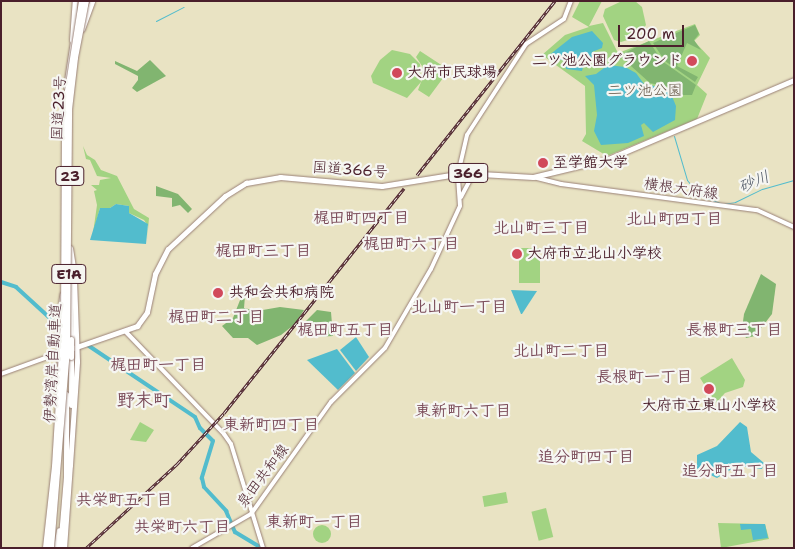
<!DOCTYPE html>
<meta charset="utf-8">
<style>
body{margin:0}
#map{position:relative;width:795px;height:549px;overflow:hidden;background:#e9e3c3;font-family:"Shantell Sans","Klee One",sans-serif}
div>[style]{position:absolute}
.green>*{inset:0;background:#a2d382;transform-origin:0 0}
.round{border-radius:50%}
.forest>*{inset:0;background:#81b570}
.water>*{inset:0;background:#52bccd}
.stream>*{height:1px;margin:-0.5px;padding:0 0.5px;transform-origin:0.5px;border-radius:0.5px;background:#52bccd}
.river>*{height:4px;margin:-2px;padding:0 2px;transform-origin:2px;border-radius:2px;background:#52bccd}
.roads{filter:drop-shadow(0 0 1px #9a8177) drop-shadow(0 0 1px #9a8177)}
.secondary>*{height:4px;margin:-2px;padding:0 2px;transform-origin:2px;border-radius:2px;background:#fff}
.trunk>*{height:5px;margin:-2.5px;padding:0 2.5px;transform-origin:2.5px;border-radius:2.5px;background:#fff}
.rail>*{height:3px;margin-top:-1.5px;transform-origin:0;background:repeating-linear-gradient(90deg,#f6f6f2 0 4px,#4a1f2b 0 8px);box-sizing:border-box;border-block:1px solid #4a1f2b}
.bridges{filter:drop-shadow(0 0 1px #9a8177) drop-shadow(0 0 1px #9a8177)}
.trunk-bridge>*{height:5px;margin:-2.5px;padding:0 2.5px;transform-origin:2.5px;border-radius:2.5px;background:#fff}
.motorway-bridge>*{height:5.5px;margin:-2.75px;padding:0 2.75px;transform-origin:2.75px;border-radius:2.75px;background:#fff}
.dots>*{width:14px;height:14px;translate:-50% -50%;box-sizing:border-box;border:2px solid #f6f6f2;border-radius:50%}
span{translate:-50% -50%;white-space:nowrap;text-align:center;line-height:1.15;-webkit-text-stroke:4.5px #f6f6f2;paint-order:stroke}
.shield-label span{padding:1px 4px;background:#f6f6f2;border:1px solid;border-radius:4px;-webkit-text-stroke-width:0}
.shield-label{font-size:14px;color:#4a1f2b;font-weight:700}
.poi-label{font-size:15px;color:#4a1f2b;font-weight:700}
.right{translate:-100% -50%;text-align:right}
.left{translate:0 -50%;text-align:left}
.park-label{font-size:15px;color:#645545}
.street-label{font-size:15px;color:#4a1f2b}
.water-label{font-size:16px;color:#4d5664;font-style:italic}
.neighbourhood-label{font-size:16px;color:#794957;font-weight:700}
.quarter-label{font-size:18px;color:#794957;font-weight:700}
.frame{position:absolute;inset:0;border:2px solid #4a1f2b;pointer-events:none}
.scale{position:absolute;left:618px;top:25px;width:66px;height:22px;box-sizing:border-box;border:2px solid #4a1f2b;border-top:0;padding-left:6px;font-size:15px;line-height:18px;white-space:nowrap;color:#4a1f2b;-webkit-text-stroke:4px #f6f6f2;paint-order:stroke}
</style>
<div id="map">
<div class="green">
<div style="clip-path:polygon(580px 1px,602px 1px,589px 26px,603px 23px,618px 53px,695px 24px,700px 35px,694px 41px,710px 58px,697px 85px,707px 94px,697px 119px,607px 156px,582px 141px,586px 134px,585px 86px,542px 55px,565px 35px,589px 27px,572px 17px)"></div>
<div style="clip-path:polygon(622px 1px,635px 1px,642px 7px,646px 25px,637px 37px,621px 42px,614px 40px,603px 16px,605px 9px)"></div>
<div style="clip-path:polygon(392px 50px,410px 54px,420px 64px,421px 82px,407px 98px,373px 83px,371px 76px,380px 60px)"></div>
<div style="clip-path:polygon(420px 51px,449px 70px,429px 97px,418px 90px,423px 77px,422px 66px,416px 57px)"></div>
<div style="clip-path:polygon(83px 146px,87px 155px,95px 160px,101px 170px,117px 176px,134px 209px,149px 218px,147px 241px,148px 226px,144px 220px,129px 213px,129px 206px,116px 204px,110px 208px,100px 208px,93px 233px,97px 205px,94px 191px,97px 190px,91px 185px,99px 185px,100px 180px,111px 178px,97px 176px,90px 160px,86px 159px)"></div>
<div style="left:519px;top:248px;width:21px;height:35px"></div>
<div style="clip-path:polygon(732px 358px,745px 380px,743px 387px,725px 393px,716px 403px,700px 378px)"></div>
<div style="clip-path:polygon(140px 422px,154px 430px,146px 442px,130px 440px)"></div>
<div style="left:506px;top:492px;width:11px;height:24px;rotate:80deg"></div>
<div style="left:546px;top:508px;width:30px;height:15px;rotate:76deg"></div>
<div style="clip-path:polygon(718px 523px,765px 524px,769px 539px,721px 548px)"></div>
<div class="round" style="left:313px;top:525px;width:18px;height:18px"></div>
</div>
<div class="forest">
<div style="clip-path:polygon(695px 25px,699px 34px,694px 40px,701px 50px,687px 43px,677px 66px,698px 77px,695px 82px,665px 61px,653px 43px)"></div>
<div style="clip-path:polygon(649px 41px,662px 61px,696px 85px,692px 95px,679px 95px,669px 87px,650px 83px,622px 58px,615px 61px,616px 57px)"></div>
<div style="clip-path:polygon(150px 60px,166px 76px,137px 92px,132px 88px,138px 80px,138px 76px,115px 64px,115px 61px,137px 71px)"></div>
<div style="clip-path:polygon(156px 186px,178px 194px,192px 209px,188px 213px,180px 205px,172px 207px,172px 198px,156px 196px)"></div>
<div style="clip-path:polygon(761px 274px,776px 284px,772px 314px,755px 336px,746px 338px,742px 329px,744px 314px)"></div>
<div style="clip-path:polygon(242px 295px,245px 296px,244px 308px,257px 311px,280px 307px,304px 310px,295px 324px,281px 335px,257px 345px,248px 338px,233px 338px,222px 326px,233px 318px)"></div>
<div style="clip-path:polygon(317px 310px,331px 312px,333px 336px,315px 337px,315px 326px,303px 324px)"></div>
</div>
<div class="water">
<div style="clip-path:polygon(592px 31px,603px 43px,602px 48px,592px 52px,597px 61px,584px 63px,582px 71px,566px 69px,565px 61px,548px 56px,572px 37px)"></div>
<div style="clip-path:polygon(608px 65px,625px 67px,636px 73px,644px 84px,669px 89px,676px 106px,675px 120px,653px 132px,644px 123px,641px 125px,644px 136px,628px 143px,601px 145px,594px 131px,597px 115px,594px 85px,585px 76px,596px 74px)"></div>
<div style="clip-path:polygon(116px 204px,129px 206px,129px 213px,148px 224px,146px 244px,90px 240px,100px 208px,110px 208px)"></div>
<div style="clip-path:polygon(511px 290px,537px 291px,522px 314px,521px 314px)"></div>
<div style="clip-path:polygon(356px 337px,369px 357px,356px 371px,340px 350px)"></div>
<div style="clip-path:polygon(337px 349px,355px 373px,338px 390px,307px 360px)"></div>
<div style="clip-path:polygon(740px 422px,747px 427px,751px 452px,764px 463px,762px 469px,737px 466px,717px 478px,697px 469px,697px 455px,717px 446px)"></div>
<div style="clip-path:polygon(740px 524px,765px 524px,768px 538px,753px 540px,751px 529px,741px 530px)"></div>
</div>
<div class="stream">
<div style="left:156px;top:21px;width:31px;rotate:-27deg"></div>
<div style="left:674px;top:136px;width:46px;rotate:73.5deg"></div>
<div style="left:687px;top:180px;width:19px;rotate:51deg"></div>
<div style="left:699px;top:195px;width:14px;rotate:21deg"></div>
<div style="left:712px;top:200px;width:12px;rotate:20deg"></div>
<div style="left:723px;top:204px;width:12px;rotate:-9deg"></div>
<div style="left:735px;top:202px;width:30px;rotate:-26deg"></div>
<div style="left:762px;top:189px;width:33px;rotate:-16deg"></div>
</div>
<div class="river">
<div style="left:1px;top:282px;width:16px;rotate:18deg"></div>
<div style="left:16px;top:287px;width:50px;rotate:42.6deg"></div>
<div style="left:86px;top:344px;width:131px;rotate:33.8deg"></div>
<div style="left:195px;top:417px;width:12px;rotate:66deg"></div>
<div style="left:200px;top:428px;width:18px;rotate:45deg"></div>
<div style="left:213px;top:441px;width:39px;rotate:107deg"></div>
<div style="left:202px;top:478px;width:9px;rotate:77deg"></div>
<div style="left:204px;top:487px;width:33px;rotate:47deg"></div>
<div style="left:226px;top:511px;width:23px;rotate:67deg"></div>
<div style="left:235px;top:532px;width:31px;rotate:31deg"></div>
</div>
<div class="roads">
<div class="secondary">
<div style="left:533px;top:177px;width:29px;rotate:14deg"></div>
<div style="left:561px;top:184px;width:198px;rotate:7.6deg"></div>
<div style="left:757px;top:210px;width:41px;rotate:24.7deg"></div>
<div style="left:461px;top:197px;width:27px;rotate:-62deg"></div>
<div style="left:125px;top:331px;width:143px;rotate:46.1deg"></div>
<div style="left:224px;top:434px;width:12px;rotate:55deg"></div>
<div style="left:231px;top:444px;width:109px;rotate:72.9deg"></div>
<div style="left:1px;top:374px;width:62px;rotate:-19.9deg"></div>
<div style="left:192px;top:548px;width:68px;rotate:-30deg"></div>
<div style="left:251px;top:514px;width:138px;rotate:-54.5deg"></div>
<div style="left:331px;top:402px;width:76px;rotate:-45deg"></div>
<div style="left:385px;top:348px;width:91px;rotate:-59.8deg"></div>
<div style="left:431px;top:269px;width:69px;rotate:-65.3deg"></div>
<div style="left:460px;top:206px;width:32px;rotate:-94deg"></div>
<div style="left:458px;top:174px;width:40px;rotate:-77deg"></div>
<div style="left:467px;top:135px;width:108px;rotate:-57deg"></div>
<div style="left:526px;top:44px;width:45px;rotate:-33.3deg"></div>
<div style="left:564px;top:19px;width:19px;rotate:-69deg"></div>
</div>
<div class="trunk">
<div style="left:82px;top:29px;width:30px;rotate:-70deg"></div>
<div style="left:72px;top:40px;width:39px;rotate:-86deg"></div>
<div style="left:66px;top:87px;width:54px;rotate:-81.4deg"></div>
<div style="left:70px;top:248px;width:19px;rotate:81deg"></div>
<div style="left:70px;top:264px;width:75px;rotate:89.2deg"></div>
<div style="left:59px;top:353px;width:83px;rotate:-19.1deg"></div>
<div style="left:137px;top:326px;width:17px;rotate:-54deg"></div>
<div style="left:147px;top:312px;width:39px;rotate:-78deg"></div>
<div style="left:155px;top:274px;width:28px;rotate:-63deg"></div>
<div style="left:168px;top:249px;width:78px;rotate:-42.9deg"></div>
<div style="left:225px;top:196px;width:25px;rotate:-32deg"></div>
<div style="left:246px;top:183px;width:35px;rotate:-10deg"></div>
<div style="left:280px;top:177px;width:102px;rotate:5deg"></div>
<div style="left:382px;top:186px;width:82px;rotate:-9.1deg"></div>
<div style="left:463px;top:173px;width:70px;rotate:3.3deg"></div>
<div style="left:533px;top:177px;width:77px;rotate:-13.5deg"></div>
<div style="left:608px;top:159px;width:202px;rotate:-23deg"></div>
<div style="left:60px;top:373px;width:44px;rotate:-92.6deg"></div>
<div style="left:58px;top:329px;width:35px;rotate:-83deg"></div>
<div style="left:54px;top:379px;width:12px;rotate:-70deg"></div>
<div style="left:71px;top:405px;width:48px;rotate:-90deg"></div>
<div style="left:70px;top:465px;width:104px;rotate:-86.1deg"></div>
<div style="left:77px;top:361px;width:83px;rotate:-92.1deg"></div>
<div style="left:56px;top:548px;width:18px;rotate:-81deg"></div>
<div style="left:60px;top:548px;width:71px;rotate:-85.2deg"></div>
<div style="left:66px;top:477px;width:83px;rotate:-90deg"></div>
<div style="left:64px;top:548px;width:84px;rotate:-85.9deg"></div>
</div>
</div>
<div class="rail">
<div style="left:417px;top:175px;width:222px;rotate:-51.6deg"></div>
<div style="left:86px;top:548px;width:124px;rotate:-42.7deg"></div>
<div style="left:177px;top:464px;width:69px;rotate:-47.3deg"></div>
<div style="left:224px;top:413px;width:288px;rotate:-51.3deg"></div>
</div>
<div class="bridges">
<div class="trunk-bridge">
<div style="left:71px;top:339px;width:18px;rotate:90deg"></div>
</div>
<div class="motorway-bridge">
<div style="left:46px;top:548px;width:81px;rotate:-83.7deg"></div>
<div style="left:55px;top:467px;width:146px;rotate:-86.5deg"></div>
<div style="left:64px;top:321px;width:211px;rotate:-89.7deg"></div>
<div style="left:65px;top:110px;width:110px;rotate:-81.1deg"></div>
<div style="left:51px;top:548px;width:201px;rotate:-85.4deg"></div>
<div style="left:67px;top:348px;width:238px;rotate:-89.5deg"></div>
<div style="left:69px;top:110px;width:52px;rotate:-83.4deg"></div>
<div style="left:75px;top:58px;width:58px;rotate:-79.1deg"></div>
</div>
</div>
<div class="dots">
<div style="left:692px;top:61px;background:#d1495b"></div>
<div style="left:397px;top:73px;background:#d1495b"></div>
<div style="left:543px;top:163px;background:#d1495b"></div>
<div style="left:517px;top:254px;background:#d1495b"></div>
<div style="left:218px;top:293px;background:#d1495b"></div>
<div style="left:709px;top:389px;background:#d1495b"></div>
</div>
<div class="shield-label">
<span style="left:468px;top:173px">366</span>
<span style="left:70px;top:176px">23</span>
<span style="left:69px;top:274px">E1A</span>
</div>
<div class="poi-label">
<span class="right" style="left:682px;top:61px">二ツ池公園グラウンド</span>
<span class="left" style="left:407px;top:73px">大府市民球場</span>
<span class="left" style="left:553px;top:163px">至学館大学</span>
<span class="left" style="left:527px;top:254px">大府市立北山小学校</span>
<span class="left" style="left:229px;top:293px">共和会共和病院</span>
<span style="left:709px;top:406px">大府市立東山小学校</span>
</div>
<div class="park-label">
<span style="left:645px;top:91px">二ツ池公園</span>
</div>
<div class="street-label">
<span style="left:59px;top:108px;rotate:-87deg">国道23号</span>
<span style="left:350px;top:170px;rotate:4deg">国道366号</span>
<span style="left:681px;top:189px;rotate:8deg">横根大府線</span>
<span style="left:53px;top:363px;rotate:-87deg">伊勢湾岸自動車道</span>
<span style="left:263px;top:476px;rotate:-53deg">泉田共和線</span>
</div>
<div class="water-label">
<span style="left:754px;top:182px;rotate:-22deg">砂川</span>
</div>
<div class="neighbourhood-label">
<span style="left:361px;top:218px">梶田町四丁目</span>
<span style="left:674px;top:219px">北山町四丁目</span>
<span style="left:541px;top:228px">北山町三丁目</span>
<span style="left:411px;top:244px">梶田町六丁目</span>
<span style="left:263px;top:251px">梶田町三丁目</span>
<span style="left:459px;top:307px">北山町一丁目</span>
<span style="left:216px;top:317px">梶田町二丁目</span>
<span style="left:345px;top:330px">梶田町五丁目</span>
<span style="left:734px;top:330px">長根町三丁目</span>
<span style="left:561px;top:351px">北山町二丁目</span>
<span style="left:158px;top:365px">梶田町一丁目</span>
<span style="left:644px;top:377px">長根町一丁目</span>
<span style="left:463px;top:411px">東新町六丁目</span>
<span style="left:271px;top:425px">東新町四丁目</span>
<span style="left:586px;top:457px">追分町四丁目</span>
<span style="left:730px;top:471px">追分町五丁目</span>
<span style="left:124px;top:500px">共栄町五丁目</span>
<span style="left:314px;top:522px">東新町一丁目</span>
<span style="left:182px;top:527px">共栄町六丁目</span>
</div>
<div class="quarter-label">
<span style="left:144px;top:400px">野末町</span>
</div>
<div class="frame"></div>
<div class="scale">200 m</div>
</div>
